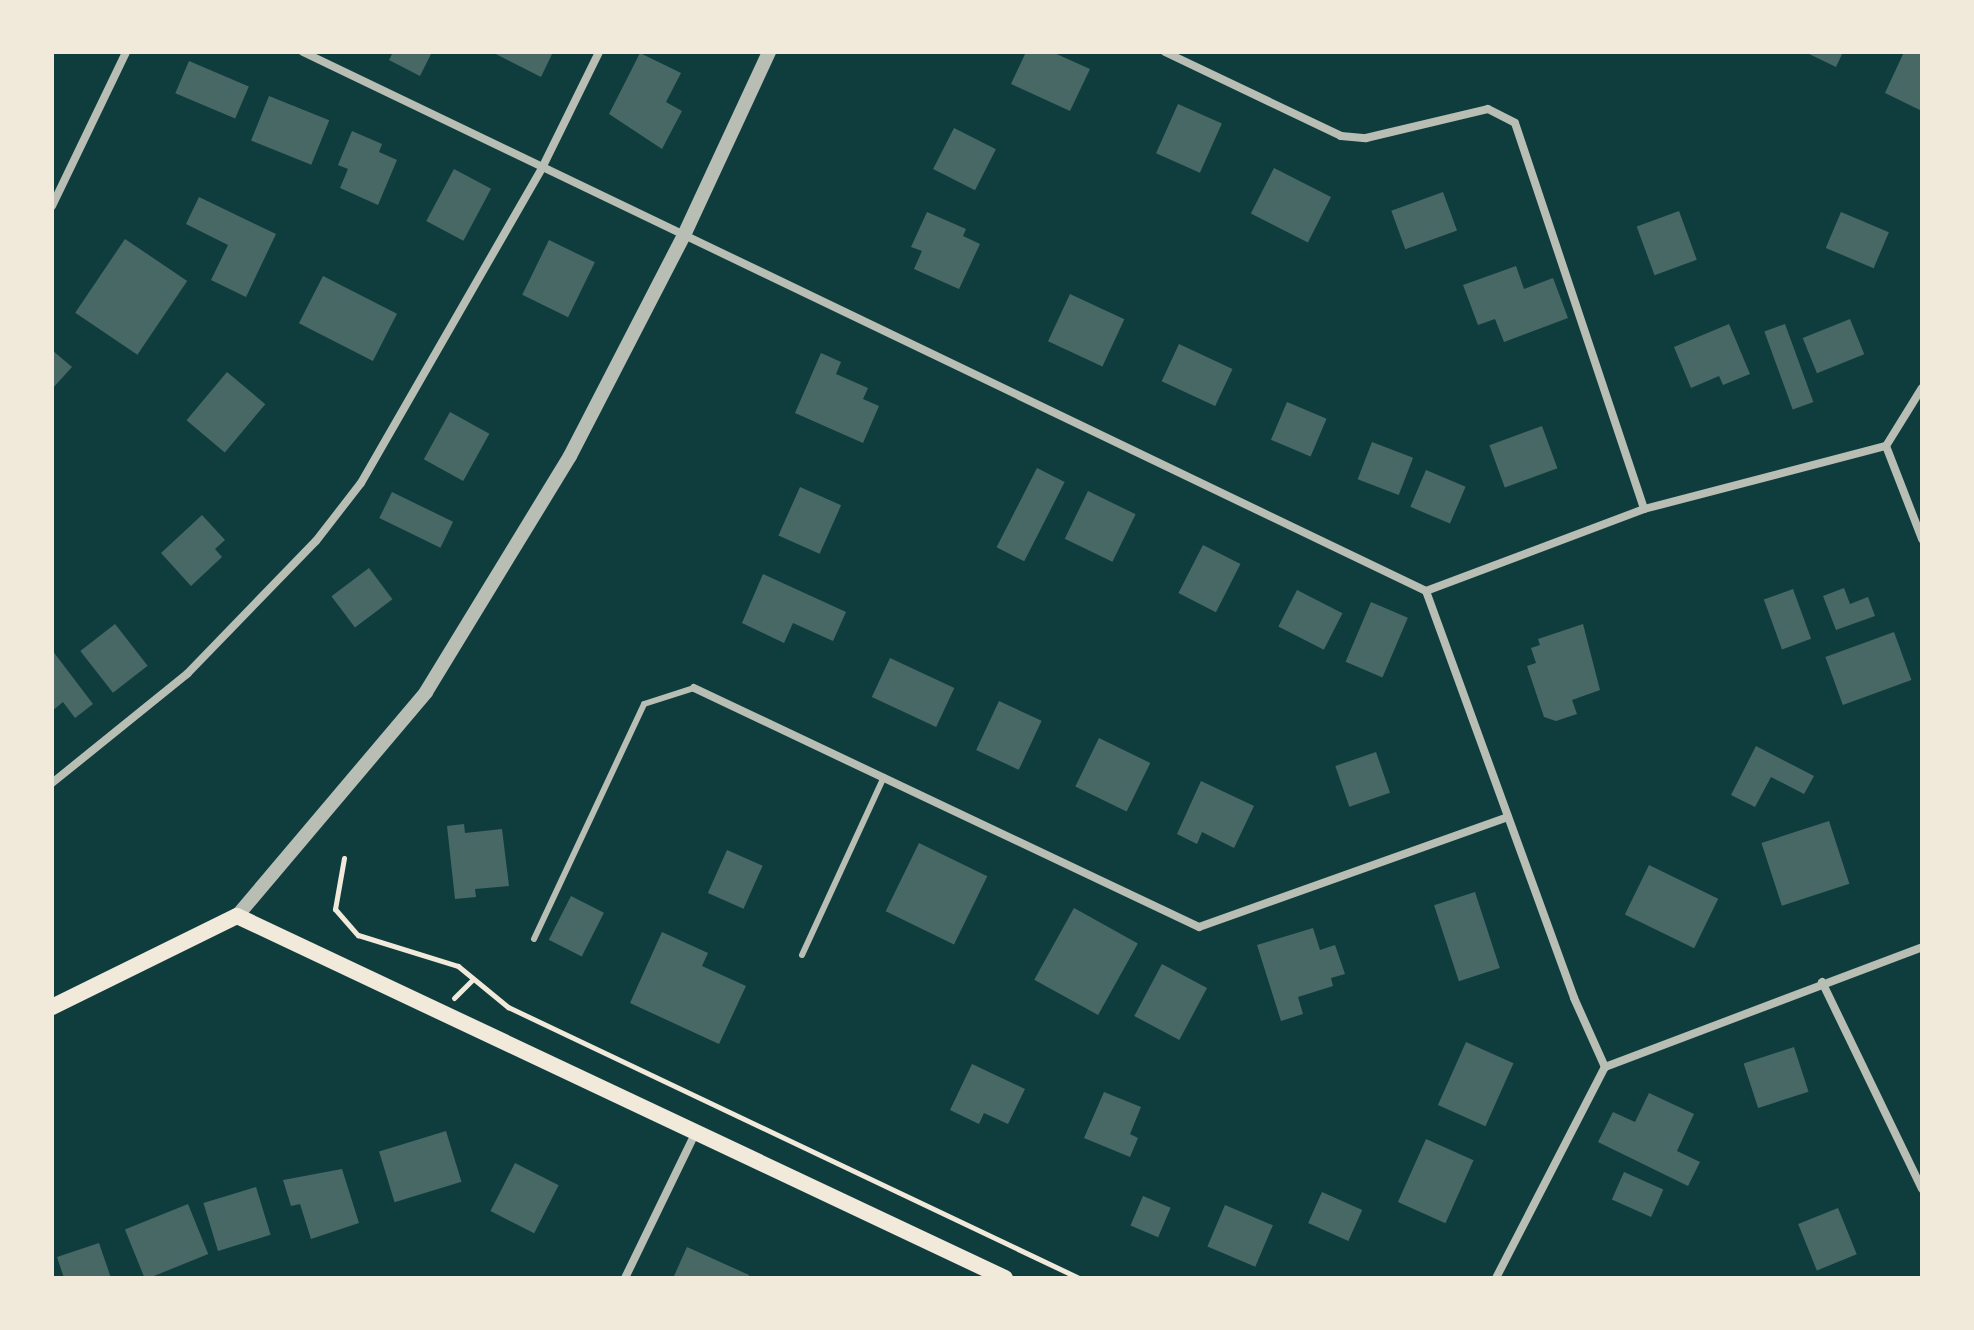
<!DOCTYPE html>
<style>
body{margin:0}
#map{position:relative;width:1974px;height:1330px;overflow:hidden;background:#0f3d3e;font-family:"Alegreya Sans",sans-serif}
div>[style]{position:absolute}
.building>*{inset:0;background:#486865;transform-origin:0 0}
.path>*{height:5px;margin:-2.5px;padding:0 2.5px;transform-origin:2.5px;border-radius:2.5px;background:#f1e9da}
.service>*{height:6px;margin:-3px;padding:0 3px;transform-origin:3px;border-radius:3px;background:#b8beb3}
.minor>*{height:8px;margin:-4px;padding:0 4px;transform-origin:4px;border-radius:4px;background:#b8beb3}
.tertiary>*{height:14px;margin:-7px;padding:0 7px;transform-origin:7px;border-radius:7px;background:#b8beb3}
.secondary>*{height:16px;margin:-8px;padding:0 8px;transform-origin:8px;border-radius:8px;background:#f1e9da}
span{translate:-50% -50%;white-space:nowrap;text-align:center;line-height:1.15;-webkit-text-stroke:6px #f1e9da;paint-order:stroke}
.frame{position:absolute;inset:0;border:54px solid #f1e9da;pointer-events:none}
</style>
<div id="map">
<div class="building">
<div style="clip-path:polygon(393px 52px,432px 52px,420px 76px,389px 60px)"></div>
<div style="clip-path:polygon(492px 52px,553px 52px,541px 77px)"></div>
<div style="clip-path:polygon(1026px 52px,1052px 52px,1090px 69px,1070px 111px,1011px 84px)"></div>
<div style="clip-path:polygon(1805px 52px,1843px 52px,1836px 67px)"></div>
<div style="clip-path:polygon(1904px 52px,1922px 53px,1922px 111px,1885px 93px)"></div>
<div style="clip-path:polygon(640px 53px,681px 73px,666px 102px,682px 111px,662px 149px,609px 114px)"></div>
<div style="left:189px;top:61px;width:65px;height:35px;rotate:23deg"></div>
<div style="left:269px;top:96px;width:65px;height:48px;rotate:22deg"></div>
<div style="left:1178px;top:104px;width:48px;height:54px;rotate:24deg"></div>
<div style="left:954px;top:128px;width:47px;height:46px;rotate:27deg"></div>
<div style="clip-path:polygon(352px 131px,382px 144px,379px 152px,397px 160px,378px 205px,340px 188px,348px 169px,338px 165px)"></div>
<div style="left:1274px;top:168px;width:64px;height:51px;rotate:27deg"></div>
<div style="left:454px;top:169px;width:42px;height:59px;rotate:28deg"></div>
<div style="left:1443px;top:192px;width:41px;height:55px;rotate:70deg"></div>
<div style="clip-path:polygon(199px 197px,276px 234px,246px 297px,211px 280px,228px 245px,186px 224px)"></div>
<div style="left:1679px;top:211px;width:52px;height:45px;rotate:70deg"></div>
<div style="clip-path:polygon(927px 212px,966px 229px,963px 236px,980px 244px,959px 289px,914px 269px,922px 251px,911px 247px)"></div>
<div style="left:1841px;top:212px;width:52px;height:39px;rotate:23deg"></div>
<div style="left:125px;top:239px;width:75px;height:89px;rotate:34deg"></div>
<div style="left:549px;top:240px;width:51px;height:61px;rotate:26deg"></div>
<div style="clip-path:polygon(1516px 266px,1524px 289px,1553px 278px,1568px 318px,1504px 342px,1495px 319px,1478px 325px,1463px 285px)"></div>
<div style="left:323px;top:276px;width:83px;height:53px;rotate:27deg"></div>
<div style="left:1070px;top:294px;width:60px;height:52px;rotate:25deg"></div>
<div style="left:1850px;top:319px;width:38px;height:51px;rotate:68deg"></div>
<div style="clip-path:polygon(1729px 324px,1750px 374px,1723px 385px,1719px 376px,1691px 388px,1674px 347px)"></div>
<div style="left:1785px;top:324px;width:83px;height:22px;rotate:70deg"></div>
<div style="left:1179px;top:344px;width:59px;height:41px;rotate:25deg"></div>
<div style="clip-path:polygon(52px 350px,72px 367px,52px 389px)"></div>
<div style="clip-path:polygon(821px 353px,841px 362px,836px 374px,868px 388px,863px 399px,879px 406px,863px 443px,795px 413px)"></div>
<div style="left:227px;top:372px;width:50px;height:63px;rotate:40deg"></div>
<div style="left:1287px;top:402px;width:43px;height:41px;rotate:23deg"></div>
<div style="left:450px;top:412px;width:45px;height:54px;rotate:29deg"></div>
<div style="left:1542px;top:426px;width:45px;height:56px;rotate:70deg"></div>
<div style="left:1372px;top:442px;width:44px;height:40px;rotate:21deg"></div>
<div style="left:1037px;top:468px;width:31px;height:89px;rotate:27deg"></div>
<div style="left:1426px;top:470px;width:43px;height:40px;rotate:23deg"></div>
<div style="left:800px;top:487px;width:45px;height:53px;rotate:24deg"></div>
<div style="left:1088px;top:491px;width:53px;height:53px;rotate:26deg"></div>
<div style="left:392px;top:492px;width:68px;height:29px;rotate:26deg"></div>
<div style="clip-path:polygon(202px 515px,225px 540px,215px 549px,222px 557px,191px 586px,161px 553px)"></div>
<div style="left:1203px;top:545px;width:42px;height:54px;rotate:27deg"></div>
<div style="left:369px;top:568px;width:39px;height:47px;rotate:53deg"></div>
<div style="clip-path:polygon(763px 574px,846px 612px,833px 641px,793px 623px,784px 643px,742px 623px)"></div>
<div style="clip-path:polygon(1844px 588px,1850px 604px,1868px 597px,1875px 616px,1836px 630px,1823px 596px)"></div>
<div style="left:1793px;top:589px;width:53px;height:31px;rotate:70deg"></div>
<div style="left:1297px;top:590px;width:51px;height:41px;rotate:27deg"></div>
<div style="left:1371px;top:602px;width:40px;height:65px;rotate:23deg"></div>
<div style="left:115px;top:624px;width:53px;height:44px;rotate:52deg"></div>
<div style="clip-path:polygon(1583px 624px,1600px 690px,1572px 700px,1577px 714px,1556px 721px,1544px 717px,1527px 666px,1536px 663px,1531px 648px,1540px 645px,1538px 639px)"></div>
<div style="left:1894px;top:632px;width:51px;height:73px;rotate:70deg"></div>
<div style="clip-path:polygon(52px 650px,93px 704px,75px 718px,63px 702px,52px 711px)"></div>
<div style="left:890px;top:658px;width:71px;height:43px;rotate:25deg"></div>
<div style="left:999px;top:701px;width:47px;height:54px;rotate:25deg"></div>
<div style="left:1099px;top:738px;width:57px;height:54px;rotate:26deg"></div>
<div style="clip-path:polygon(1756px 746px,1814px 776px,1804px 794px,1771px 777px,1755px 807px,1731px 795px)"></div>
<div style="left:1376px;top:752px;width:43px;height:43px;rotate:71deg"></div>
<div style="clip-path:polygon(1201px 781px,1254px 806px,1234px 848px,1202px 832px,1197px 844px,1177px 834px)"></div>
<div style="left:1829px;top:821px;width:66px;height:71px;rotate:72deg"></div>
<div style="clip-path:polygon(464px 824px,465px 833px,502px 829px,509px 886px,475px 889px,476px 897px,455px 899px,447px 826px)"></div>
<div style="left:919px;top:843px;width:76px;height:76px;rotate:26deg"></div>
<div style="left:727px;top:850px;width:39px;height:47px;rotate:24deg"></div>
<div style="left:1649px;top:865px;width:77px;height:55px;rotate:26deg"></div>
<div style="left:1475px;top:892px;width:80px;height:43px;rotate:72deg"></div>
<div style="left:571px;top:896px;width:37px;height:49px;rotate:27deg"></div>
<div style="left:1074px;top:908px;width:73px;height:82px;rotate:29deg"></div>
<div style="clip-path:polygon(1313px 928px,1320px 950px,1335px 945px,1345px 974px,1331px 978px,1333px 986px,1298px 997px,1303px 1014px,1281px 1021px,1257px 945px)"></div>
<div style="clip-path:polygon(662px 932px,708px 953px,702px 966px,746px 986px,719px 1044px,630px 1003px)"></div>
<div style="left:1162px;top:964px;width:51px;height:59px;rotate:28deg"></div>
<div style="left:1466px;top:1042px;width:52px;height:69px;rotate:24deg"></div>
<div style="left:1794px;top:1047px;width:47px;height:53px;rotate:72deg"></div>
<div style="clip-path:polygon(972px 1064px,1025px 1089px,1008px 1124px,984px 1113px,979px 1124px,950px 1110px)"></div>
<div style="clip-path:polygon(1104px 1092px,1141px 1107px,1130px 1134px,1138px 1138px,1130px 1157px,1084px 1138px)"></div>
<div style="clip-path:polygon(1649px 1093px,1694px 1114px,1677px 1151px,1700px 1162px,1688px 1186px,1598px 1142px,1613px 1112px,1635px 1122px)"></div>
<div style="left:446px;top:1131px;width:53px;height:70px;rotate:73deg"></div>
<div style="left:1426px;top:1139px;width:52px;height:69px;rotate:24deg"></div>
<div style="left:515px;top:1163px;width:49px;height:54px;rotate:27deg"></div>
<div style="clip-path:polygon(342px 1169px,359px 1223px,311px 1239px,300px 1204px,291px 1206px,283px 1180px)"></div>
<div style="left:1624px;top:1172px;width:43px;height:30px;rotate:24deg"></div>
<div style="left:256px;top:1187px;width:50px;height:55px;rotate:73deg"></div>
<div style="left:1322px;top:1192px;width:44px;height:34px;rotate:24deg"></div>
<div style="left:1143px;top:1196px;width:30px;height:32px;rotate:23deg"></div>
<div style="left:188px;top:1204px;width:54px;height:68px;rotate:68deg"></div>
<div style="left:1225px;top:1205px;width:52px;height:45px;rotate:23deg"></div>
<div style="left:1838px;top:1208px;width:50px;height:43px;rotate:68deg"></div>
<div style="clip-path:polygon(99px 1243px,111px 1278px,64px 1278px,57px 1257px)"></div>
<div style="clip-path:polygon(687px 1247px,749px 1275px,748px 1278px,674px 1276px)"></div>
</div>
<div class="path">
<div style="left:344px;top:858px;width:52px;rotate:100deg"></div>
<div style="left:335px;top:909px;width:35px;rotate:49deg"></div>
<div style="left:358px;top:935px;width:105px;rotate:17.2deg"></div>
<div style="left:458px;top:966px;width:65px;rotate:39.4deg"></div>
<div style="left:508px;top:1007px;width:632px;rotate:25.39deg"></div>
<div style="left:454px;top:998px;width:27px;rotate:-45deg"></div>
</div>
<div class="service">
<div style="left:534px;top:939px;width:259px;rotate:-64.9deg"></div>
<div style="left:644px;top:704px;width:52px;rotate:-17.7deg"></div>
<div style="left:802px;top:955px;width:196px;rotate:-65.3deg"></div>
</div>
<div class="minor">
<div style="left:303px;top:52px;width:1246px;rotate:25.64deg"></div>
<div style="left:1426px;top:591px;width:433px;rotate:70deg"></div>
<div style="left:1574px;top:998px;width:76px;rotate:65.8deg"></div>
<div style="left:1165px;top:52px;width:195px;rotate:25.5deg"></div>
<div style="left:1341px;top:136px;width:25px;rotate:5deg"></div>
<div style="left:1366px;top:138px;width:125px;rotate:-13.4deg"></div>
<div style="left:1488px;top:109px;width:30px;rotate:27deg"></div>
<div style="left:1515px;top:123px;width:407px;rotate:71.5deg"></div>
<div style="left:52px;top:206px;width:171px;rotate:-64.3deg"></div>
<div style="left:1886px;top:446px;width:68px;rotate:-58.2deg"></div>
<div style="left:1426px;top:591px;width:233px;rotate:-20.6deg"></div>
<div style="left:1644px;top:509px;width:250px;rotate:-14.6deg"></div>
<div style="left:1886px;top:446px;width:100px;rotate:68.8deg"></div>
<div style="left:694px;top:688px;width:559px;rotate:25.33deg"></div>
<div style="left:1199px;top:927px;width:328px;rotate:-19.6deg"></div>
<div style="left:52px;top:783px;width:174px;rotate:-38.9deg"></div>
<div style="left:187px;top:674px;width:185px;rotate:-45.9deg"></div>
<div style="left:316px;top:541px;width:73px;rotate:-52.2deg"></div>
<div style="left:361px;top:483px;width:366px;rotate:-60.1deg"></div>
<div style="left:543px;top:166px;width:127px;rotate:-63.8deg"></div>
<div style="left:1822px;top:982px;width:230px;rotate:64.2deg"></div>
<div style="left:1605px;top:1067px;width:339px;rotate:-20.7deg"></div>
<div style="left:625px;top:1278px;width:160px;rotate:-64.1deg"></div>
<div style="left:1496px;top:1278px;width:237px;rotate:-62.7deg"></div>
</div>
<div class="tertiary">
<div style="left:237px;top:916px;width:293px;rotate:-49.8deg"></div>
<div style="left:426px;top:692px;width:276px;rotate:-58.6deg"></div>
<div style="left:570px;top:456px;width:251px;rotate:-62.7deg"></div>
<div style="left:685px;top:233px;width:200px;rotate:-65.1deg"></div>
</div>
<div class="secondary">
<div style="left:52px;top:1007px;width:206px;rotate:-26.2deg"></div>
<div style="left:237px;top:916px;width:849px;rotate:25.24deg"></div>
</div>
<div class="frame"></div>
</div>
